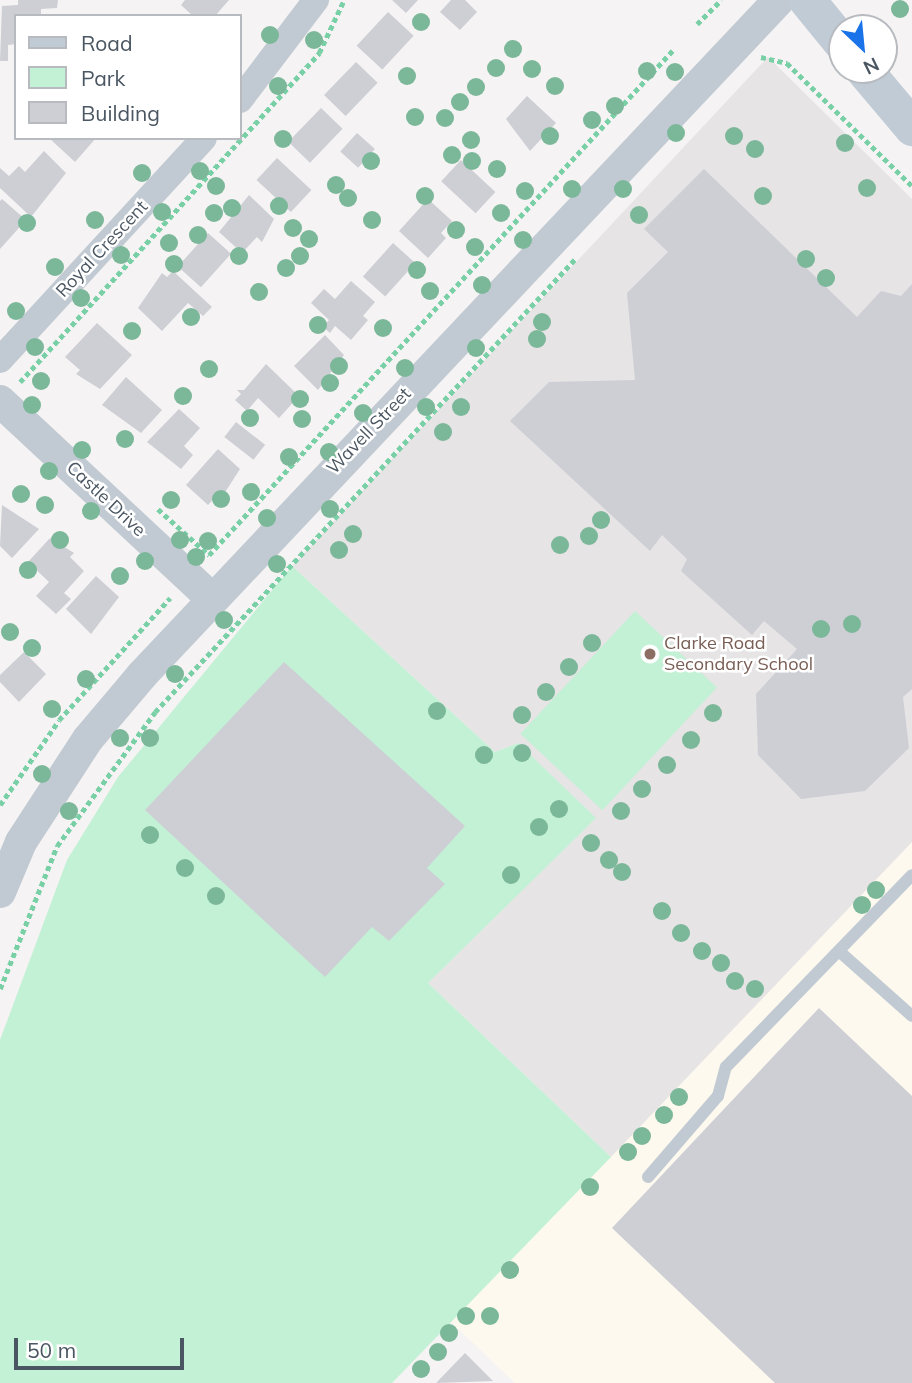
<!DOCTYPE html>
<style>
body{margin:0}
#map{position:relative;width:912px;height:1383px;overflow:hidden;background:#f5f3f3;font-family:Mulish,sans-serif}
div>[style]{position:absolute}
.commercial>*{inset:0;background:#fdf9ef}
.education>*{inset:0;background:#e6e4e5}
.green>*{inset:0;background:#c3f1d5;transform-origin:0 0}
.building>*{inset:0;background:#cdcfd5;transform-origin:0 0}
.path>*{height:4.5px;margin-top:-2.25px;transform-origin:0;background:repeating-linear-gradient(90deg,#7ad0a6 0 5px,transparent 0 8.5px)}
.service>*{height:12px;margin:-6px;padding:0 6px;transform-origin:6px;border-radius:6px;background:#c1cad2}
.minor>*{height:26px;margin:-13px;padding:0 13px;transform-origin:13px;border-radius:13px;background:#c1cad2}
.tertiary>*{height:32px;margin:-16px;padding:0 16px;transform-origin:16px;border-radius:16px;background:#c1cad2}
.secondary>*{height:37px;margin:-18.5px;padding:0 18.5px;transform-origin:18.5px;border-radius:18.5px;background:#c1cbd6}
.trees>*{width:18px;height:18px;margin:-9px;border-radius:50%;background:#7bb799}
.dots>*{width:19px;height:19px;translate:-50% -50%;box-sizing:border-box;border:4px solid #fff;border-radius:50%}
span{translate:-50% -50%;white-space:nowrap;text-align:center;line-height:1.15;-webkit-text-stroke:5px #fff;paint-order:stroke}
.street-label{font-size:18px;color:#4a5661}
.education-label{font-size:18px;color:#785e54}
.left{translate:0 -50%;text-align:left}
.legend{position:absolute;left:14px;top:14px;width:228px;height:126px;box-sizing:border-box;background:#fff;border:2px solid #b7bbc0;margin:0;padding:9px 12px;list-style:none;font-size:21px;color:#4a5661}
.legend li{display:flex;align-items:center;gap:14px;height:35px}
.legend b{width:35px;border:2px solid #b7bbc0}
.north{position:absolute;left:828px;top:14px;width:70px;height:70px;box-sizing:border-box;background:#fff;border:2px solid #b7bbc0;border-radius:50%;rotate:154deg;font-size:19px;font-weight:700;line-height:28px;text-align:center;color:#4a5661}
.north::after{content:'';display:block;margin:auto;width:24px;height:32px;background:#1a73e8;clip-path:polygon(50% 0,100% 100%,50% 72%,0 100%)}
.scale{position:absolute;left:14px;top:1338px;width:170px;height:32px;box-sizing:border-box;border:4px solid #4a5661;border-top:0;padding-left:9px;font-size:21px;line-height:24px;white-space:nowrap;color:#4a5661;-webkit-text-stroke:5px #fff;paint-order:stroke}
</style>
<div id="map">
<div class="commercial">
<div style="clip-path:polygon(912px 840px,912px 1383px,515px 1383px,451px 1322px)"></div>
</div>
<div class="education">
<div style="clip-path:polygon(768px 57px,912px 199px,912px 842px,611px 1157px,428px 983px,595px 818px,518px 743px,495px 752px,292px 566px)"></div>
</div>
<div class="green">
<div style="clip-path:polygon(292px 566px,495px 752px,518px 743px,596px 818px,428px 983px,611px 1157px,392px 1383px,0 1383px,0 1040px,67px 860px,118px 777px)"></div>
<div style="left:635px;top:611px;width:112px;height:168px;rotate:43deg"></div>
</div>
<div class="building">
<div style="clip-path:polygon(18px 0,58px 0,57px 8px,41px 9px,41px 16px,16px 16px,16px 44px,8px 45px,8px 61px,0 61px,2px 6px,18px 5px)"></div>
<div style="clip-path:polygon(185px 0,229px 0,215px 16px,193px 16px,181px 5px)"></div>
<div style="clip-path:polygon(392px 0,418px 0,406px 13px)"></div>
<div style="clip-path:polygon(451px 0,465px 0,477px 12px,460px 30px,440px 12px)"></div>
<div style="left:388px;top:12px;width:35px;height:46px;rotate:43deg"></div>
<div style="left:356px;top:62px;width:30px;height:46px;rotate:44deg"></div>
<div style="clip-path:polygon(527px 96px,556px 123px,530px 151px,506px 119px)"></div>
<div style="left:321px;top:108px;width:30px;height:47px;rotate:44deg"></div>
<div style="left:357px;top:133px;width:24px;height:25px;rotate:42deg"></div>
<div style="clip-path:polygon(49px 138px,96px 138px,75px 162px)"></div>
<div style="clip-path:polygon(44px 151px,66px 173px,31px 217px,0 188px,0 168px,9px 176px,19px 166px,25px 172px)"></div>
<div style="left:277px;top:158px;width:47px;height:30px;rotate:43deg"></div>
<div style="left:461px;top:160px;width:47px;height:29px;rotate:43deg"></div>
<div style="clip-path:polygon(704px 169px,857px 317px,881px 291px,901px 296px,912px 284px,912px 689px,903px 697px,909px 748px,865px 791px,801px 799px,758px 755px,756px 694px,797px 649px,764px 621px,752px 635px,681px 571px,687px 559px,662px 535px,650px 551px,510px 421px,549px 382px,635px 380px,627px 293px,668px 252px,644px 229px)"></div>
<div style="clip-path:polygon(249px 195px,274px 219px,262px 242px,257px 237px,242px 253px,219px 232px)"></div>
<div style="clip-path:polygon(2px 199px,26px 220px,0 249px,0 201px)"></div>
<div style="clip-path:polygon(428px 199px,452px 221px,441px 233px,446px 238px,428px 258px,399px 231px)"></div>
<div style="left:208px;top:233px;width:31px;height:45px;rotate:42deg"></div>
<div style="left:393px;top:243px;width:30px;height:45px;rotate:42deg"></div>
<div style="clip-path:polygon(173px 271px,212px 307px,203px 316px,188px 303px,162px 331px,138px 308px,162px 273px,167px 277px)"></div>
<div style="clip-path:polygon(351px 281px,375px 302px,363px 316px,368px 320px,351px 340px,335px 326px,330px 333px,323px 327px,329px 320px,311px 303px,324px 289px,335px 299px)"></div>
<div style="clip-path:polygon(97px 323px,132px 355px,100px 389px,76px 374px,80px 370px,65px 357px)"></div>
<div style="clip-path:polygon(325px 335px,344px 355px,318px 390px,294px 366px)"></div>
<div style="clip-path:polygon(266px 364px,299px 396px,279px 418px,258px 398px,247px 411px,235px 400px,241px 394px,237px 390px,244px 390px)"></div>
<div style="clip-path:polygon(126px 377px,162px 410px,141px 433px,102px 405px)"></div>
<div style="clip-path:polygon(179px 409px,200px 428px,184px 446px,193px 455px,181px 469px,147px 442px)"></div>
<div style="left:236px;top:422px;width:37px;height:19px;rotate:38deg"></div>
<div style="clip-path:polygon(218px 449px,240px 469px,222px 497px,218px 494px,208px 505px,186px 485px)"></div>
<div style="clip-path:polygon(2px 505px,39px 529px,12px 558px,0 546px)"></div>
<div style="clip-path:polygon(50px 538px,74px 553px,70px 557px,84px 571px,64px 593px,71px 599px,56px 614px,36px 596px,49px 582px,28px 562px)"></div>
<div style="clip-path:polygon(96px 576px,119px 597px,91px 634px,66px 609px)"></div>
<div style="clip-path:polygon(24px 652px,46px 674px,19px 702px,0 682px,0 675px)"></div>
<div style="clip-path:polygon(284px 662px,465px 826px,427px 868px,445px 884px,389px 941px,372px 927px,325px 977px,145px 810px)"></div>
<div style="clip-path:polygon(819px 1008px,912px 1096px,912px 1383px,775px 1383px,612px 1228px)"></div>
<div style="clip-path:polygon(465px 1353px,493px 1381px,436px 1383px)"></div>
</div>
<div class="path">
<div style="left:697px;top:24px;width:34px;rotate:-45deg"></div>
<div style="left:761px;top:57px;width:27px;rotate:13deg"></div>
<div style="left:787px;top:63px;width:175px;rotate:44.5deg"></div>
<div style="left:20px;top:382px;width:445px;rotate:-47.7deg"></div>
<div style="left:319px;top:53px;width:59px;rotate:-64.7deg"></div>
<div style="left:158px;top:509px;width:69px;rotate:42deg"></div>
<div style="left:209px;top:555px;width:686px;rotate:-47.42deg"></div>
<div style="left:0;top:805px;width:103px;rotate:-55.2deg"></div>
<div style="left:59px;top:720px;width:165px;rotate:-47.7deg"></div>
<div style="left:0;top:989px;width:154px;rotate:-68.3deg"></div>
<div style="left:57px;top:846px;width:166px;rotate:-53.8deg"></div>
<div style="left:155px;top:712px;width:618px;rotate:-47.16deg"></div>
</div>
<div class="service">
<div style="left:840px;top:952px;width:96px;rotate:41.6deg"></div>
<div style="left:648px;top:1177px;width:107px;rotate:-49.2deg"></div>
<div style="left:718px;top:1096px;width:30px;rotate:-75deg"></div>
<div style="left:726px;top:1067px;width:267px;rotate:-45.9deg"></div>
</div>
<div class="minor">
<div style="left:240px;top:100px;width:126px;rotate:-52.8deg"></div>
<div style="left:0;top:360px;width:301px;rotate:-47.4deg"></div>
</div>
<div class="tertiary">
<div style="left:0;top:401px;width:289px;rotate:43deg"></div>
<div style="left:0;top:892px;width:54px;rotate:-67.2deg"></div>
<div style="left:21px;top:842px;width:123px;rotate:-57deg"></div>
<div style="left:88px;top:739px;width:84px;rotate:-49.8deg"></div>
<div style="left:142px;top:675px;width:928px;rotate:-46.66deg"></div>
</div>
<div class="secondary">
<div style="left:807px;top:0;width:55px;rotate:50.9deg"></div>
<div style="left:864px;top:70px;width:75px;rotate:49.9deg"></div>
</div>
<div class="trees">
<div style="left:900px;top:9px"></div>
<div style="left:421px;top:22px"></div>
<div style="left:270px;top:35px"></div>
<div style="left:314px;top:40px"></div>
<div style="left:513px;top:49px"></div>
<div style="left:496px;top:68px"></div>
<div style="left:532px;top:69px"></div>
<div style="left:647px;top:71px"></div>
<div style="left:675px;top:72px"></div>
<div style="left:407px;top:76px"></div>
<div style="left:278px;top:86px"></div>
<div style="left:555px;top:86px"></div>
<div style="left:476px;top:87px"></div>
<div style="left:460px;top:102px"></div>
<div style="left:615px;top:106px"></div>
<div style="left:415px;top:117px"></div>
<div style="left:445px;top:118px"></div>
<div style="left:592px;top:120px"></div>
<div style="left:676px;top:133px"></div>
<div style="left:550px;top:136px"></div>
<div style="left:734px;top:136px"></div>
<div style="left:283px;top:139px"></div>
<div style="left:471px;top:140px"></div>
<div style="left:845px;top:143px"></div>
<div style="left:755px;top:149px"></div>
<div style="left:452px;top:155px"></div>
<div style="left:371px;top:161px"></div>
<div style="left:472px;top:161px"></div>
<div style="left:497px;top:169px"></div>
<div style="left:200px;top:171px"></div>
<div style="left:142px;top:173px"></div>
<div style="left:336px;top:185px"></div>
<div style="left:216px;top:186px"></div>
<div style="left:867px;top:188px"></div>
<div style="left:572px;top:189px"></div>
<div style="left:623px;top:189px"></div>
<div style="left:525px;top:191px"></div>
<div style="left:425px;top:196px"></div>
<div style="left:763px;top:196px"></div>
<div style="left:348px;top:198px"></div>
<div style="left:279px;top:206px"></div>
<div style="left:232px;top:208px"></div>
<div style="left:162px;top:212px"></div>
<div style="left:214px;top:213px"></div>
<div style="left:501px;top:213px"></div>
<div style="left:639px;top:215px"></div>
<div style="left:95px;top:220px"></div>
<div style="left:372px;top:220px"></div>
<div style="left:27px;top:223px"></div>
<div style="left:293px;top:228px"></div>
<div style="left:456px;top:230px"></div>
<div style="left:198px;top:235px"></div>
<div style="left:309px;top:239px"></div>
<div style="left:523px;top:240px"></div>
<div style="left:169px;top:243px"></div>
<div style="left:475px;top:247px"></div>
<div style="left:121px;top:255px"></div>
<div style="left:239px;top:256px"></div>
<div style="left:300px;top:256px"></div>
<div style="left:806px;top:259px"></div>
<div style="left:174px;top:264px"></div>
<div style="left:55px;top:267px"></div>
<div style="left:286px;top:268px"></div>
<div style="left:417px;top:270px"></div>
<div style="left:826px;top:278px"></div>
<div style="left:482px;top:285px"></div>
<div style="left:430px;top:291px"></div>
<div style="left:259px;top:292px"></div>
<div style="left:81px;top:298px"></div>
<div style="left:16px;top:311px"></div>
<div style="left:191px;top:317px"></div>
<div style="left:542px;top:322px"></div>
<div style="left:318px;top:325px"></div>
<div style="left:383px;top:328px"></div>
<div style="left:132px;top:331px"></div>
<div style="left:537px;top:339px"></div>
<div style="left:35px;top:347px"></div>
<div style="left:476px;top:348px"></div>
<div style="left:339px;top:366px"></div>
<div style="left:405px;top:368px"></div>
<div style="left:209px;top:369px"></div>
<div style="left:41px;top:381px"></div>
<div style="left:330px;top:383px"></div>
<div style="left:183px;top:396px"></div>
<div style="left:300px;top:399px"></div>
<div style="left:32px;top:405px"></div>
<div style="left:426px;top:407px"></div>
<div style="left:461px;top:407px"></div>
<div style="left:363px;top:413px"></div>
<div style="left:250px;top:418px"></div>
<div style="left:302px;top:419px"></div>
<div style="left:443px;top:432px"></div>
<div style="left:125px;top:439px"></div>
<div style="left:82px;top:450px"></div>
<div style="left:329px;top:452px"></div>
<div style="left:289px;top:457px"></div>
<div style="left:49px;top:471px"></div>
<div style="left:251px;top:492px"></div>
<div style="left:21px;top:494px"></div>
<div style="left:221px;top:499px"></div>
<div style="left:171px;top:500px"></div>
<div style="left:45px;top:505px"></div>
<div style="left:330px;top:509px"></div>
<div style="left:91px;top:511px"></div>
<div style="left:267px;top:518px"></div>
<div style="left:601px;top:520px"></div>
<div style="left:353px;top:534px"></div>
<div style="left:589px;top:536px"></div>
<div style="left:60px;top:540px"></div>
<div style="left:180px;top:540px"></div>
<div style="left:208px;top:541px"></div>
<div style="left:560px;top:545px"></div>
<div style="left:339px;top:550px"></div>
<div style="left:196px;top:557px"></div>
<div style="left:145px;top:561px"></div>
<div style="left:277px;top:564px"></div>
<div style="left:28px;top:570px"></div>
<div style="left:120px;top:576px"></div>
<div style="left:224px;top:620px"></div>
<div style="left:852px;top:624px"></div>
<div style="left:821px;top:629px"></div>
<div style="left:10px;top:632px"></div>
<div style="left:592px;top:643px"></div>
<div style="left:32px;top:648px"></div>
<div style="left:569px;top:667px"></div>
<div style="left:175px;top:674px"></div>
<div style="left:86px;top:679px"></div>
<div style="left:546px;top:692px"></div>
<div style="left:52px;top:709px"></div>
<div style="left:437px;top:711px"></div>
<div style="left:713px;top:713px"></div>
<div style="left:522px;top:715px"></div>
<div style="left:120px;top:738px"></div>
<div style="left:150px;top:738px"></div>
<div style="left:691px;top:740px"></div>
<div style="left:522px;top:753px"></div>
<div style="left:484px;top:755px"></div>
<div style="left:667px;top:765px"></div>
<div style="left:42px;top:774px"></div>
<div style="left:642px;top:789px"></div>
<div style="left:559px;top:809px"></div>
<div style="left:69px;top:811px"></div>
<div style="left:621px;top:811px"></div>
<div style="left:539px;top:827px"></div>
<div style="left:150px;top:835px"></div>
<div style="left:591px;top:843px"></div>
<div style="left:609px;top:860px"></div>
<div style="left:185px;top:868px"></div>
<div style="left:622px;top:872px"></div>
<div style="left:511px;top:875px"></div>
<div style="left:876px;top:890px"></div>
<div style="left:216px;top:896px"></div>
<div style="left:862px;top:905px"></div>
<div style="left:662px;top:911px"></div>
<div style="left:681px;top:933px"></div>
<div style="left:702px;top:951px"></div>
<div style="left:721px;top:963px"></div>
<div style="left:735px;top:981px"></div>
<div style="left:755px;top:989px"></div>
<div style="left:679px;top:1097px"></div>
<div style="left:664px;top:1115px"></div>
<div style="left:642px;top:1136px"></div>
<div style="left:628px;top:1152px"></div>
<div style="left:590px;top:1187px"></div>
<div style="left:510px;top:1270px"></div>
<div style="left:466px;top:1316px"></div>
<div style="left:490px;top:1316px"></div>
<div style="left:449px;top:1333px"></div>
<div style="left:438px;top:1352px"></div>
<div style="left:421px;top:1369px"></div>
</div>
<div class="dots">
<div style="left:650px;top:654px;background:#8d6e63"></div>
</div>
<div class="street-label">
<span style="left:102px;top:249px;rotate:-47deg">Royal Crescent</span>
<span style="left:369px;top:431px;rotate:-46deg">Wavell Street</span>
<span style="left:106px;top:499px;rotate:43deg">Castle Drive</span>
</div>
<div class="education-label">
<span class="left" style="left:664px;top:654px">Clarke Road<br>Secondary School</span>
</div>
<ul class="legend">
<li><b style="height:9px;background:#c1cbd6"></b>Road</li>
<li><b style="height:19px;background:#c3f1d5"></b>Park</li>
<li><b style="height:19px;background:#cdcfd5"></b>Building</li>
</ul>
<div class="north">N</div>
<div class="scale">50 m</div>
</div>
